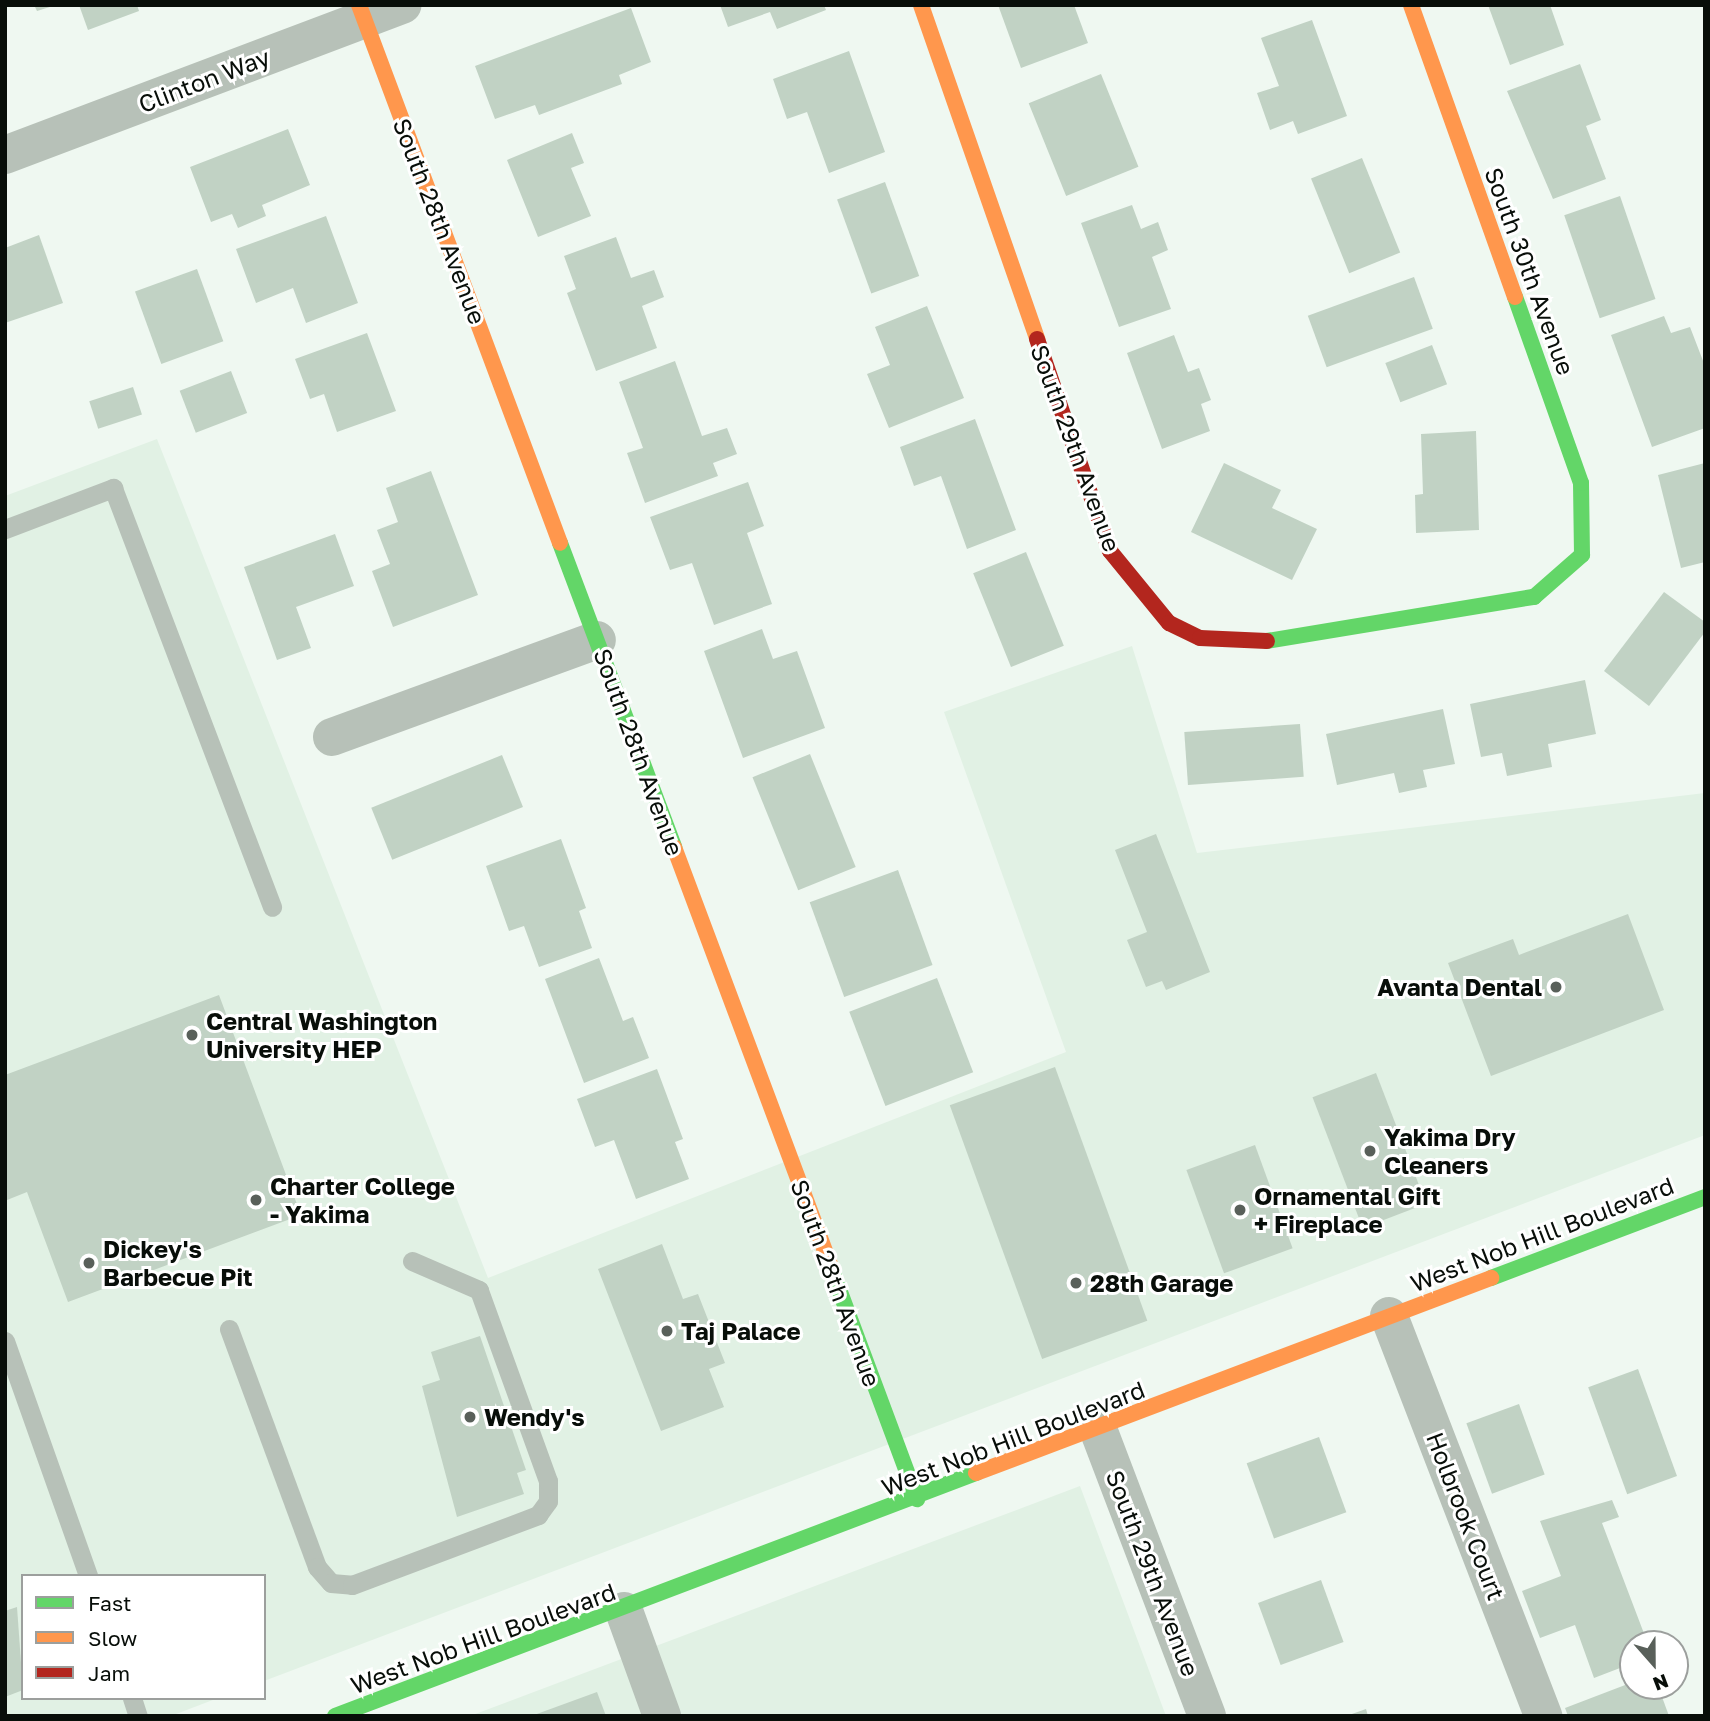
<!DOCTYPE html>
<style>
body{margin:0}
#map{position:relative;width:1710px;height:1721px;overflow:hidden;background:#eff8f1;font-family:"Golos Text",sans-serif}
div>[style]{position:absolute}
.built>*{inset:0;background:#e1f1e4}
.building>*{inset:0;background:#c1d2c4;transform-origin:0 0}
.lane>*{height:19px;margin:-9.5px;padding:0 9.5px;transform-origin:9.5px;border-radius:9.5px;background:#b7c1b8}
.street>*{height:38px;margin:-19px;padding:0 19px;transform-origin:19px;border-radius:19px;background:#b7c1b8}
.fast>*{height:16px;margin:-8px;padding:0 8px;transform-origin:8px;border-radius:8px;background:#63d668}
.slow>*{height:16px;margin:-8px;padding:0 8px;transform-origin:8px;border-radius:8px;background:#ff974d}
.jam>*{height:16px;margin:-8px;padding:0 8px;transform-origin:8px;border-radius:8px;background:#b3261e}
.dots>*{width:19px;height:19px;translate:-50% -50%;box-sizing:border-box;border:4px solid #fff;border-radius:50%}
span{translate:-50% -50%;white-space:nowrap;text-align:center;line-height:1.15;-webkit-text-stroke:6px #fff;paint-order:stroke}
.street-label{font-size:24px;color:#080e09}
.poi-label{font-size:24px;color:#080e09;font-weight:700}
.right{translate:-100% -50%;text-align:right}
.left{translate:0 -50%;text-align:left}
.frame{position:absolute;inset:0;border:7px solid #080e09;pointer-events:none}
.legend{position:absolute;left:21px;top:1574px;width:245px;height:126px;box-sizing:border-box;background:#fff;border:2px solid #9c9f9d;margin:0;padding:9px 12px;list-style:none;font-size:21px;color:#080e09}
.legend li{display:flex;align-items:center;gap:14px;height:35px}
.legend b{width:35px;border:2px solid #9c9f9d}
.north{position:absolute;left:1619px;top:1630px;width:70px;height:70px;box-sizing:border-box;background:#fff;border:2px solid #9c9f9d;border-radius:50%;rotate:159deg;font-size:19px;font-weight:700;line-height:28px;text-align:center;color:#080e09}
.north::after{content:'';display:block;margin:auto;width:24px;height:32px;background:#59605a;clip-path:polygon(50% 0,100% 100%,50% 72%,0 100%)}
</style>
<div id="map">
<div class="built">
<div style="clip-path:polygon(157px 439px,488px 1278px,1066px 1052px,944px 712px,1132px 646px,1197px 853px,1705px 793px,1705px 1135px,264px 1681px,264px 1576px,23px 1576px,23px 1698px,218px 1698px,171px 1716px,5px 1716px,5px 496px)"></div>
<div style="clip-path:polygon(1080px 1486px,1166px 1716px,470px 1716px)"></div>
</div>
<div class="building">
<div style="clip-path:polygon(34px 5px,53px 5px,53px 6px,37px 11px)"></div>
<div style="clip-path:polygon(79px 5px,137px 5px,139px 11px,88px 30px)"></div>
<div style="clip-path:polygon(720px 5px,824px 5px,826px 10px,777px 29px,770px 12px,728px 27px)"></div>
<div style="clip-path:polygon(998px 5px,1074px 5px,1088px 43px,1021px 68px)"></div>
<div style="clip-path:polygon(1488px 5px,1550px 5px,1564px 45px,1510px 65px)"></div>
<div style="clip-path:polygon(631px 8px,651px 62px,619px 75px,622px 84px,539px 115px,535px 105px,495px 119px,475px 66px)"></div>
<div style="clip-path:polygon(1312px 20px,1347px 116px,1298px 134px,1293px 121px,1270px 130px,1257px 93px,1279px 86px,1261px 38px)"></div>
<div style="clip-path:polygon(849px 51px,885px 152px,829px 173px,807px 112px,787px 119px,773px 79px)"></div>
<div style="clip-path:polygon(1580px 64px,1601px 120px,1586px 126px,1606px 179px,1553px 199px,1507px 91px)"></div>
<div style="left:1101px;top:74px;width:100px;height:78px;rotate:68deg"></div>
<div style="clip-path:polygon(288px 129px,310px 185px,262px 205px,266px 216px,238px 228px,232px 214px,211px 222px,190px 167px)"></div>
<div style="clip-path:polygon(572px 133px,584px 163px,571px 168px,591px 216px,538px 237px,507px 160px)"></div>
<div style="left:1362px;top:158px;width:102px;height:55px;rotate:68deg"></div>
<div style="left:885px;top:182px;width:100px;height:51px;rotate:70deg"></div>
<div style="left:1620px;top:196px;width:109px;height:59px;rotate:71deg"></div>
<div style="clip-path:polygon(1132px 205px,1141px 229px,1158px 222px,1168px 250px,1152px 257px,1171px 309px,1119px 327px,1081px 223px)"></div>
<div style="clip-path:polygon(326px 216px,358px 303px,306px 323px,293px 288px,256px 303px,236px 249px)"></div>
<div style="clip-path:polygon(39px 235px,63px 303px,5px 323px,5px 248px)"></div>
<div style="clip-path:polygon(616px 237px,631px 278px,654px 270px,664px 297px,642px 306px,657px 348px,596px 371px,567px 293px,576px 289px,564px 256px)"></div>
<div style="left:197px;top:269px;width:77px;height:66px;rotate:70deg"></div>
<div style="left:1414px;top:277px;width:55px;height:113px;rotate:70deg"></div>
<div style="clip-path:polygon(927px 306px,964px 398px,889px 428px,867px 374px,890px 365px,875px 327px)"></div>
<div style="clip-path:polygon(1664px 316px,1671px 333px,1690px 327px,1705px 366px,1705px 428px,1652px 447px,1611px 335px)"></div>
<div style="clip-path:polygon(367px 333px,396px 411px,337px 432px,324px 394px,310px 399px,295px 359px)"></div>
<div style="clip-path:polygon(1174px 335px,1188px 372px,1199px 368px,1211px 400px,1201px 404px,1210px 431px,1162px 449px,1127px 353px)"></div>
<div style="left:1432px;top:345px;width:42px;height:50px;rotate:69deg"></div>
<div style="clip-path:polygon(675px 361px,702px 436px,727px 428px,737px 454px,713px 463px,718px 476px,645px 503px,627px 453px,643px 448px,619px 382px)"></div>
<div style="left:231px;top:371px;width:45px;height:55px;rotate:69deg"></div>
<div style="left:133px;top:387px;width:29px;height:46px;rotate:72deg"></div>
<div style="clip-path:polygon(975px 419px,1016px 530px,967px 549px,941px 476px,914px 486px,900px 447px)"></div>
<div style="clip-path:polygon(1476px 431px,1479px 530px,1416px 533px,1415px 495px,1423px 494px,1421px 434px)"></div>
<div style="clip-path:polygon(1224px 463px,1281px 490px,1272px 508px,1317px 529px,1292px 580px,1191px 532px)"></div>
<div style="clip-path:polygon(1705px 463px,1705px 562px,1681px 568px,1658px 475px)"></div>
<div style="clip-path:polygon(431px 471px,478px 595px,393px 627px,372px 571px,390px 564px,377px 530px,398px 522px,386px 488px)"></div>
<div style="clip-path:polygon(748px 482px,764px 526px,747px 533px,772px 604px,714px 625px,692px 563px,670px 570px,650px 517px)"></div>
<div style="clip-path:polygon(335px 534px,354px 586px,296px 607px,311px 648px,277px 660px,244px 567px)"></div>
<div style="left:1026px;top:552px;width:101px;height:57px;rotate:68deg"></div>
<div style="clip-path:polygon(1664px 592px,1705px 622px,1705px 632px,1649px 706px,1604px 671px)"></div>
<div style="clip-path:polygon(762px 629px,773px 659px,797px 651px,825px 728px,743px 758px,704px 651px)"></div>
<div style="clip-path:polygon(1585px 680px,1596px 734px,1548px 744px,1552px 767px,1507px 776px,1502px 753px,1481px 757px,1470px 704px)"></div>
<div style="clip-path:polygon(1443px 709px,1455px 764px,1423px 770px,1427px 787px,1399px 793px,1394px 773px,1337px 785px,1326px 734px)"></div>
<div style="left:1300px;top:724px;width:53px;height:116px;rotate:86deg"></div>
<div style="left:810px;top:754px;width:122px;height:62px;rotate:68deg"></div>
<div style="left:502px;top:755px;width:56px;height:141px;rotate:68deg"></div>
<div style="clip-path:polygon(1156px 834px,1210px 972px,1166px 990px,1162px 981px,1146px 987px,1127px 940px,1147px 932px,1115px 850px)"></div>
<div style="clip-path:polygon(561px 839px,586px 908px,579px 911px,592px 948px,539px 967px,524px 926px,509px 931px,486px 866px)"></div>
<div style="left:898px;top:870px;width:101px;height:94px;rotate:70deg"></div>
<div style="clip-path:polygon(1628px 914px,1664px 1010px,1491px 1076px,1448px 963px,1513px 939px,1519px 955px)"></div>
<div style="clip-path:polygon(599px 958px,623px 1021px,633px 1017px,649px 1058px,584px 1083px,545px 979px)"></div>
<div style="left:937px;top:978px;width:101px;height:94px;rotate:69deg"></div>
<div style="clip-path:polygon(219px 995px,301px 1215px,68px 1302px,27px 1192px,7px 1200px,5px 1195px,5px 1075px)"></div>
<div style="left:1055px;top:1067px;width:270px;height:112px;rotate:70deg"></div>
<div style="clip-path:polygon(657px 1069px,683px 1139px,675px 1142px,689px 1179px,636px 1199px,614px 1140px,595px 1147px,577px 1099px)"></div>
<div style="left:1376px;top:1073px;width:140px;height:68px;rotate:69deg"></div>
<div style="left:1255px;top:1145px;width:110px;height:73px;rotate:70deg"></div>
<div style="clip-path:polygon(662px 1244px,683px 1299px,698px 1294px,725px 1363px,709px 1369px,724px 1407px,661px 1431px,598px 1269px)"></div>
<div style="clip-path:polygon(480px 1336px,526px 1470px,517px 1473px,524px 1494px,457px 1517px,422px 1386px,440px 1380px,431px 1352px)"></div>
<div style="left:1638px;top:1369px;width:114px;height:53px;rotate:70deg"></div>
<div style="left:1519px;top:1404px;width:75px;height:56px;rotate:70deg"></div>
<div style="left:1319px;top:1437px;width:80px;height:77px;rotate:70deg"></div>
<div style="clip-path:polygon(1612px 1500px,1619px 1517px,1602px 1523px,1648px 1644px,1633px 1644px,1633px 1663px,1594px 1678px,1575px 1625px,1540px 1638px,1522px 1591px,1561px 1576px,1540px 1521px)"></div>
<div style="left:1321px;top:1580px;width:66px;height:67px;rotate:70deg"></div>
<div style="clip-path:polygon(17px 1607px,23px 1690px,5px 1697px,5px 1611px)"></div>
<div style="clip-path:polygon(1633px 1682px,1658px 1686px,1669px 1716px,1568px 1716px,1565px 1708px)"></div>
<div style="clip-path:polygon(597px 1692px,606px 1716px,534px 1716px,534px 1715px)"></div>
<div style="clip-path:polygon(1366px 1709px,1368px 1716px,1349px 1716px,1349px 1715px)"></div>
</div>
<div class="lane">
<div style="left:5px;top:529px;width:116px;rotate:-20.8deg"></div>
<div style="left:113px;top:488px;width:448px;rotate:69.2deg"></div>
<div style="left:229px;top:1329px;width:254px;rotate:69.7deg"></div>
<div style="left:317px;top:1567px;width:21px;rotate:49deg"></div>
<div style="left:331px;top:1583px;width:21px;rotate:5deg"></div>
<div style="left:352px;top:1585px;width:199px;rotate:-20.6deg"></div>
<div style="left:538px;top:1515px;width:17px;rotate:-54deg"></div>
<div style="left:548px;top:1501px;width:20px;rotate:-90deg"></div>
<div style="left:548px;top:1481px;width:203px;rotate:-109.9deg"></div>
<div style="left:479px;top:1290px;width:73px;rotate:-156.6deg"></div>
<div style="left:5px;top:1341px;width:249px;rotate:70.5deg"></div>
<div style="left:132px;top:1698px;width:19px;rotate:72deg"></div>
</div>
<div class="street">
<div style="left:5px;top:155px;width:425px;rotate:-20.7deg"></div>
<div style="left:332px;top:737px;width:282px;rotate:-20.1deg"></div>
<div style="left:1389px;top:1316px;width:429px;rotate:68.9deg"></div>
<div style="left:1098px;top:1429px;width:307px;rotate:69.2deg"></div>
<div style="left:624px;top:1611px;width:112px;rotate:70.1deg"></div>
</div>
<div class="fast">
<div style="left:560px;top:543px;width:325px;rotate:69.4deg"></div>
<div style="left:1267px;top:641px;width:271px;rotate:-9.4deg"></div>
<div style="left:1534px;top:597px;width:64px;rotate:-41.2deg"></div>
<div style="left:1582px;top:555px;width:72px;rotate:-90.8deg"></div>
<div style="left:1581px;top:483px;width:197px;rotate:-109.5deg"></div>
<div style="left:830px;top:1265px;width:250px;rotate:69.6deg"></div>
<div style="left:1491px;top:1278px;width:229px;rotate:-20.7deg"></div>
<div style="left:335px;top:1716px;width:686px;rotate:-20.76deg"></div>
</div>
<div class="slow">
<div style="left:359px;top:5px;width:574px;rotate:69.51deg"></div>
<div style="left:921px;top:5px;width:354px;rotate:70.8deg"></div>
<div style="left:1411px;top:5px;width:310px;rotate:70.4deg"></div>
<div style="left:674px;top:847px;width:446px;rotate:69.5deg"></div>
<div style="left:976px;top:1473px;width:551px;rotate:-20.74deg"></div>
</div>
<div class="jam">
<div style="left:1037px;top:339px;width:224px;rotate:71deg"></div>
<div style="left:1110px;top:551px;width:93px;rotate:50.7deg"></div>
<div style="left:1169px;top:623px;width:34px;rotate:26deg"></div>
<div style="left:1200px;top:638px;width:67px;rotate:2.6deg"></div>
</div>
<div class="dots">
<div style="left:1556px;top:987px;background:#59605a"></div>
<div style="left:192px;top:1035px;background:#59605a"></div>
<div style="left:1370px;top:1151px;background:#59605a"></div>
<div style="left:256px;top:1200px;background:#59605a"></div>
<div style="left:1240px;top:1210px;background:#59605a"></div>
<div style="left:89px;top:1263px;background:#59605a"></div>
<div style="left:1076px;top:1283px;background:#59605a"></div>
<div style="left:667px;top:1331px;background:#59605a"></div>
<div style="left:470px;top:1417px;background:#59605a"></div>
</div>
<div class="street-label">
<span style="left:204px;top:80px;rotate:-21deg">Clinton Way</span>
<span style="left:440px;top:221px;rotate:69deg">South 28th Avenue</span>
<span style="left:1530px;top:271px;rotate:70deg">South 30th Avenue</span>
<span style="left:1076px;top:448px;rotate:70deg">South 29th Avenue</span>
<span style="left:639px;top:752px;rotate:70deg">South 28th Avenue</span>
<span style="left:1542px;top:1234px;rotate:-21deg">West Nob Hill Boulevard</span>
<span style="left:836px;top:1283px;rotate:70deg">South 28th Avenue</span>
<span style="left:1013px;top:1438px;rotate:-21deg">West Nob Hill Boulevard</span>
<span style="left:1466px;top:1516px;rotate:69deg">Holbrook Court</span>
<span style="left:1153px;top:1573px;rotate:69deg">South 29th Avenue</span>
<span style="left:483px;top:1638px;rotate:-20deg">West Nob Hill Boulevard</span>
</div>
<div class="poi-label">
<span class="right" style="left:1542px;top:987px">Avanta Dental</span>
<span class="left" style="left:206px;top:1035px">Central Washington<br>University HEP</span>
<span class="left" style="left:1384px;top:1151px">Yakima Dry<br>Cleaners</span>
<span class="left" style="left:270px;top:1200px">Charter College<br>- Yakima</span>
<span class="left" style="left:1254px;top:1210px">Ornamental Gift<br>+ Fireplace</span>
<span class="left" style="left:103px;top:1263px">Dickey's<br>Barbecue Pit</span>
<span class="left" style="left:1090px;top:1283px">28th Garage</span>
<span class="left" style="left:681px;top:1331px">Taj Palace</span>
<span class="left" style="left:484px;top:1417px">Wendy's</span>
</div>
<div class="frame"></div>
<ul class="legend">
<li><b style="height:9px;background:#63d668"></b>Fast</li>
<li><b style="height:9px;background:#ff974d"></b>Slow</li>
<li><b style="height:9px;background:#b3261e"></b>Jam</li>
</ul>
<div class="north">N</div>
</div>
